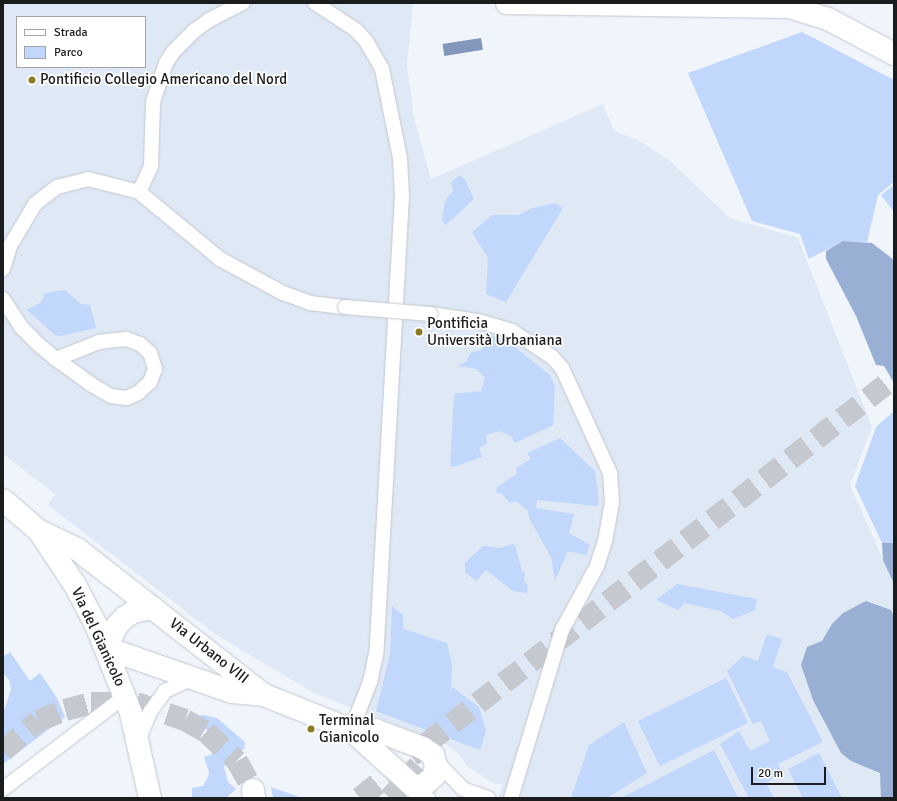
<!DOCTYPE html>
<meta charset="utf-8">
<style>
body{margin:0}
#map{position:relative;width:897px;height:801px;overflow:hidden;background:#f0f4fb;font-family:Signika,sans-serif}
div>[style]{position:absolute}
.built>*{inset:0;background:#dfe8f5}
.green>*{inset:0;background:#c1d7fb;transform-origin:0 0}
.forest>*{inset:0;background:#99afd3}
.water>*{inset:0;background:#8297bb;transform-origin:0 0}
.tertiary-tunnel>*{height:22px;margin-top:-11px;transform-origin:0;background:repeating-linear-gradient(90deg,#c5c9cf 0 22px,transparent 0 33px)}
.primary-tunnel>*{height:22px;margin-top:-11px;transform-origin:0;background:repeating-linear-gradient(90deg,#c5c9cf 0 22px,transparent 0 33px)}
.roads{filter:drop-shadow(0 0 1px #c4c8ce) drop-shadow(0 0 1px #c4c8ce)}
.service>*{height:14px;margin:-7px;padding:0 7px;transform-origin:7px;border-radius:7px;background:#fff}
.minor>*{height:22px;margin:-11px;padding:0 11px;transform-origin:11px;border-radius:11px;background:#fff}
.tertiary>*{height:22px;margin:-11px;padding:0 11px;transform-origin:11px;border-radius:11px;background:#fff}
.bridges{filter:drop-shadow(0 0 1px #c4c8ce) drop-shadow(0 0 1px #c4c8ce)}
.service-bridge>*{height:14px;margin:-7px;padding:0 7px;transform-origin:7px;border-radius:7px;background:#fff}
.dots>*{width:11px;height:11px;translate:-50% -50%;box-sizing:border-box;border:2px solid #fff;border-radius:50%}
span{translate:-50% -50%;white-space:nowrap;text-align:center;line-height:1.15;-webkit-text-stroke:3.5px #fff;paint-order:stroke}
.poi-label{font-size:15px;color:#1b1c1e}
.left{translate:0 -50%;text-align:left}
.street-label{font-size:15px;color:#1b1c1e}
.frame{position:absolute;inset:0;border:4px solid #1b1c1e;pointer-events:none}
.legend{position:absolute;left:16px;top:16px;width:130px;height:52px;box-sizing:border-box;background:#fff;border:1px solid #a4a4a5;margin:0;padding:5px 7px;list-style:none;font-size:12px;color:#1b1c1e}
.legend li{display:flex;align-items:center;gap:8px;height:20px}
.legend b{width:20px;border:1px solid #a4a4a5}
.scale{position:absolute;left:751px;top:767px;width:75px;height:18px;box-sizing:border-box;border:2px solid #1b1c1e;border-top:0;padding-left:5px;font-size:12px;line-height:14px;white-space:nowrap;color:#1b1c1e;-webkit-text-stroke:3px #fff;paint-order:stroke}
</style>
<div id="map">
<div class="built">
<div style="clip-path:polygon(evenodd,3px 3px,413px 3px,407px 65px,414px 118px,431px 179px,603px 104px,614px 131px,638px 140px,670px 161px,730px 218px,798px 238px,872px 427px,850px 485px,894px 584px,894px 798px,498px 798px,503px 785px,491px 782px,467px 766px,459px 754px,447px 745px,314px 693px,215px 634px,48px 505px,55px 494px,3px 454px,3px 3px,17px 17px,145px 17px,145px 67px,17px 67px,17px 17px)"></div>
</div>
<div class="green">
<div style="clip-path:polygon(802px 32px,894px 80px,894px 182px,878px 195px,867px 242px,843px 241px,809px 259px,800px 234px,752px 221px,688px 73px)"></div>
<div style="clip-path:polygon(460px 175px,465px 180px,474px 199px,446px 225px,442px 221px,445px 201px,453px 191px,451px 182px)"></div>
<div style="clip-path:polygon(894px 185px,894px 212px,881px 195px)"></div>
<div style="clip-path:polygon(555px 203px,563px 208px,506px 302px,486px 294px,488px 258px,472px 232px,492px 215px,519px 215px,532px 208px)"></div>
<div style="clip-path:polygon(65px 290px,81px 304px,90px 305px,96px 328px,61px 336px,55px 335px,27px 310px,41px 302px,45px 293px)"></div>
<div style="clip-path:polygon(492px 335px,510px 343px,550px 375px,555px 387px,553px 425px,515px 443px,511px 436px,499px 431px,486px 435px,487px 444px,479px 448px,482px 457px,454px 467px,450px 466px,454px 394px,481px 391px,485px 378px,477px 369px,458px 366px,467px 361px,470px 353px,481px 350px)"></div>
<div style="clip-path:polygon(894px 411px,894px 543px,882px 543px,855px 486px,876px 427px)"></div>
<div style="clip-path:polygon(560px 438px,595px 471px,599px 502px,597px 506px,537px 500px,536px 508px,574px 514px,569px 533px,590px 545px,586px 555px,568px 551px,555px 581px,551px 557px,530px 520px,527px 510px,516px 501px,510px 503px,501px 493px,496px 493px,497px 487px,517px 474px,516px 468px,531px 459px,527px 453px)"></div>
<div style="clip-path:polygon(512px 544px,515px 545px,522px 571px,525px 573px,524px 581px,528px 586px,527px 593px,513px 591px,486px 570px,476px 581px,465px 572px,465px 563px,483px 546px,500px 548px)"></div>
<div style="clip-path:polygon(677px 584px,757px 599px,755px 610px,733px 619px,721px 611px,684px 603px,678px 610px,656px 600px)"></div>
<div style="clip-path:polygon(392px 606px,403px 615px,403px 629px,447px 643px,452px 666px,451px 686px,479px 707px,486px 731px,480px 750px,376px 711px,390px 654px)"></div>
<div style="clip-path:polygon(767px 634px,782px 639px,773px 667px,787px 672px,823px 742px,778px 764px,783px 773px,766px 783px,774px 798px,749px 798px,720px 744px,739px 731px,750px 751px,770px 741px,761px 721px,753px 724px,727px 671px,743px 656px,758px 661px)"></div>
<div style="clip-path:polygon(10px 652px,30px 681px,40px 673px,57px 698px,65px 717px,3px 764px,3px 713px,11px 690px,9px 680px,3px 673px,3px 657px)"></div>
<div style="left:726px;top:678px;width:50px;height:98px;rotate:64deg"></div>
<div style="clip-path:polygon(203px 715px,217px 718px,245px 742px,244px 749px,232px 753px,224px 767px,228px 782px,236px 789px,226px 798px,192px 798px,192px 788px,203px 786px,208px 777px,209px 772px,204px 757px,211px 755px,219px 739px,216px 734px,199px 726px,199px 716px)"></div>
<div style="clip-path:polygon(624px 722px,647px 773px,607px 798px,571px 798px,589px 745px)"></div>
<div style="clip-path:polygon(714px 750px,738px 798px,621px 798px,662px 777px)"></div>
<div style="clip-path:polygon(819px 753px,842px 798px,803px 798px,788px 769px)"></div>
<div style="clip-path:polygon(271px 787px,302px 798px,273px 798px)"></div>
</div>
<div class="forest">
<div style="clip-path:polygon(843px 241px,872px 243px,894px 260px,894px 383px,884px 366px,876px 365px,856px 316px,826px 259px,826px 251px)"></div>
<div style="clip-path:polygon(882px 543px,894px 543px,894px 584px,883px 560px)"></div>
<div style="clip-path:polygon(866px 601px,891px 610px,894px 617px,894px 798px,881px 798px,880px 773px,851px 761px,841px 753px,813px 700px,801px 665px,807px 647px,822px 641px,832px 624px,843px 613px)"></div>
</div>
<div class="water">
<div style="left:481px;top:38px;width:12px;height:39px;rotate:81deg"></div>
</div>
<div class="tertiary-tunnel">
<div style="left:3px;top:751px;width:46px;rotate:-40.6deg"></div>
<div style="left:38px;top:721px;width:29px;rotate:-22deg"></div>
<div style="left:65px;top:710px;width:27px;rotate:-15deg"></div>
<div style="left:91px;top:703px;width:45px"></div>
<div style="left:136px;top:703px;width:52px;rotate:19.1deg"></div>
<div style="left:185px;top:720px;width:24px;rotate:30deg"></div>
<div style="left:206px;top:732px;width:42px;rotate:43.1deg"></div>
<div style="left:237px;top:761px;width:33px;rotate:61deg"></div>
</div>
<div class="primary-tunnel">
<div style="left:360px;top:798px;width:85px;rotate:-39.3deg"></div>
<div style="left:426px;top:744px;width:594px;rotate:-38.03deg"></div>
<div style="left:390px;top:798px;width:43px;rotate:-48.8deg"></div>
</div>
<div class="roads">
<div class="service">
<div style="left:315px;top:3px;width:49px;rotate:33.4deg"></div>
<div style="left:356px;top:30px;width:15px;rotate:48deg"></div>
<div style="left:366px;top:41px;width:32px;rotate:60deg"></div>
<div style="left:382px;top:69px;width:91px;rotate:78.6deg"></div>
<div style="left:400px;top:158px;width:37px;rotate:87deg"></div>
<div style="left:402px;top:195px;width:460px;rotate:93.2deg"></div>
<div style="left:376px;top:654px;width:29px;rotate:102deg"></div>
<div style="left:370px;top:682px;width:52px;rotate:111.6deg"></div>
<div style="left:139px;top:192px;width:29px;rotate:-65deg"></div>
<div style="left:151px;top:166px;width:64px;rotate:-88.2deg"></div>
<div style="left:153px;top:102px;width:41px;rotate:-71.6deg"></div>
<div style="left:166px;top:63px;width:13px;rotate:-58deg"></div>
<div style="left:173px;top:52px;width:30px;rotate:-45deg"></div>
<div style="left:194px;top:31px;width:19px;rotate:-36deg"></div>
<div style="left:209px;top:20px;width:38px;rotate:-27deg"></div>
<div style="left:3px;top:269px;width:24px;rotate:-73deg"></div>
<div style="left:10px;top:246px;width:49px;rotate:-59.2deg"></div>
<div style="left:35px;top:204px;width:28px;rotate:-38deg"></div>
<div style="left:57px;top:187px;width:32px;rotate:-14deg"></div>
<div style="left:88px;top:179px;width:53px;rotate:14.3deg"></div>
<div style="left:139px;top:192px;width:105px;rotate:39.6deg"></div>
<div style="left:220px;top:259px;width:72px;rotate:28.4deg"></div>
<div style="left:283px;top:293px;width:29px;rotate:20deg"></div>
<div style="left:310px;top:303px;width:35px;rotate:7deg"></div>
<div style="left:3px;top:299px;width:33px;rotate:57deg"></div>
<div style="left:21px;top:327px;width:24px;rotate:45deg"></div>
<div style="left:38px;top:344px;width:23px;rotate:40deg"></div>
<div style="left:56px;top:359px;width:44px;rotate:35.8deg"></div>
<div style="left:92px;top:385px;width:22px;rotate:30deg"></div>
<div style="left:111px;top:396px;width:16px;rotate:7deg"></div>
<div style="left:127px;top:398px;width:12px;rotate:-24deg"></div>
<div style="left:138px;top:393px;width:16px;rotate:-43deg"></div>
<div style="left:150px;top:382px;width:14px;rotate:-69deg"></div>
<div style="left:155px;top:369px;width:17px;rotate:-107deg"></div>
<div style="left:150px;top:353px;width:13px;rotate:-138deg"></div>
<div style="left:140px;top:344px;width:15px;rotate:-160deg"></div>
<div style="left:126px;top:339px;width:27px;rotate:174deg"></div>
<div style="left:99px;top:342px;width:46px;rotate:158.4deg"></div>
<div style="left:431px;top:314px;width:48px;rotate:8.5deg"></div>
<div style="left:478px;top:321px;width:35px;rotate:16deg"></div>
<div style="left:512px;top:331px;width:48px;rotate:33deg"></div>
<div style="left:552px;top:357px;width:15px;rotate:48deg"></div>
<div style="left:562px;top:368px;width:115px;rotate:65.4deg"></div>
<div style="left:610px;top:473px;width:29px;rotate:86deg"></div>
<div style="left:612px;top:502px;width:40px;rotate:100deg"></div>
<div style="left:605px;top:541px;width:26px;rotate:108deg"></div>
<div style="left:597px;top:566px;width:73px;rotate:118.7deg"></div>
<div style="left:562px;top:630px;width:176px;rotate:106.9deg"></div>
<div style="left:139px;top:739px;width:29px;rotate:-68deg"></div>
<div style="left:150px;top:712px;width:26px;rotate:-54deg"></div>
<div style="left:165px;top:691px;width:29px;rotate:-25deg"></div>
<div style="left:435px;top:760px;width:40px;rotate:46deg"></div>
<div style="left:463px;top:789px;width:27px;rotate:20deg"></div>
<div style="left:413px;top:786px;width:19px;rotate:39deg"></div>
<div style="left:3px;top:789px;width:153px;rotate:-37.3deg"></div>
</div>
<div class="minor">
<div style="left:507px;top:3px;width:282px;rotate:0.8deg"></div>
<div style="left:789px;top:7px;width:41px;rotate:17.1deg"></div>
<div style="left:828px;top:19px;width:75px;rotate:27.9deg"></div>
<div style="left:39px;top:531px;width:42px;rotate:25.3deg"></div>
<div style="left:77px;top:549px;width:237px;rotate:38deg"></div>
<div style="left:153px;top:608px;width:20px;rotate:169deg"></div>
<div style="left:133px;top:612px;width:11px;rotate:146deg"></div>
<div style="left:124px;top:618px;width:12px;rotate:132deg"></div>
<div style="left:116px;top:627px;width:23px;rotate:115deg"></div>
<div style="left:106px;top:648px;width:133px;rotate:19.2deg"></div>
<div style="left:232px;top:692px;width:32px;rotate:5deg"></div>
<div style="left:264px;top:695px;width:94px;rotate:21.9deg"></div>
<div style="left:351px;top:730px;width:24px"></div>
<div style="left:375px;top:730px;width:51px;rotate:20.6deg"></div>
<div style="left:423px;top:748px;width:12px;rotate:35deg"></div>
<div style="left:433px;top:755px;width:11px;rotate:75deg"></div>
<div style="left:436px;top:766px;width:10px;rotate:101deg"></div>
<div style="left:434px;top:776px;width:15px;rotate:138deg"></div>
<div style="left:423px;top:786px;width:10px;rotate:180deg"></div>
<div style="left:413px;top:786px;width:84px;rotate:-137.9deg"></div>
</div>
<div class="tertiary">
<div style="left:3px;top:500px;width:48px;rotate:40.7deg"></div>
<div style="left:39px;top:531px;width:65px;rotate:56.3deg"></div>
<div style="left:75px;top:585px;width:45px;rotate:62.3deg"></div>
<div style="left:96px;top:625px;width:95px;rotate:68.3deg"></div>
<div style="left:131px;top:713px;width:87px;rotate:77.4deg"></div>
<div style="left:253px;top:790px;width:8px;rotate:83deg"></div>
</div>
</div>
<div class="bridges">
<div class="service-bridge">
<div style="left:345px;top:307px;width:86px;rotate:4.7deg"></div>
</div>
</div>
<div class="dots">
<div style="left:32px;top:80px;background:#8a7b20"></div>
<div style="left:419px;top:332px;background:#8a7b20"></div>
<div style="left:311px;top:729px;background:#8a7b20"></div>
</div>
<div class="poi-label">
<span class="left" style="left:40px;top:80px">Pontificio Collegio Americano del Nord</span>
<span class="left" style="left:427px;top:332px">Pontificia<br>Università Urbaniana</span>
<span class="left" style="left:319px;top:729px">Terminal<br>Gianicolo</span>
</div>
<div class="street-label">
<span style="left:98px;top:637px;rotate:65deg">Via del Gianicolo</span>
<span style="left:209px;top:651px;rotate:38deg">Via Urbano VIII</span>
</div>
<div class="frame"></div>
<ul class="legend">
<li><b style="height:5px;background:#fff"></b>Strada</li>
<li><b style="height:11px;background:#c1d7fb"></b>Parco</li>
</ul>
<div class="scale">20 m</div>
</div>
